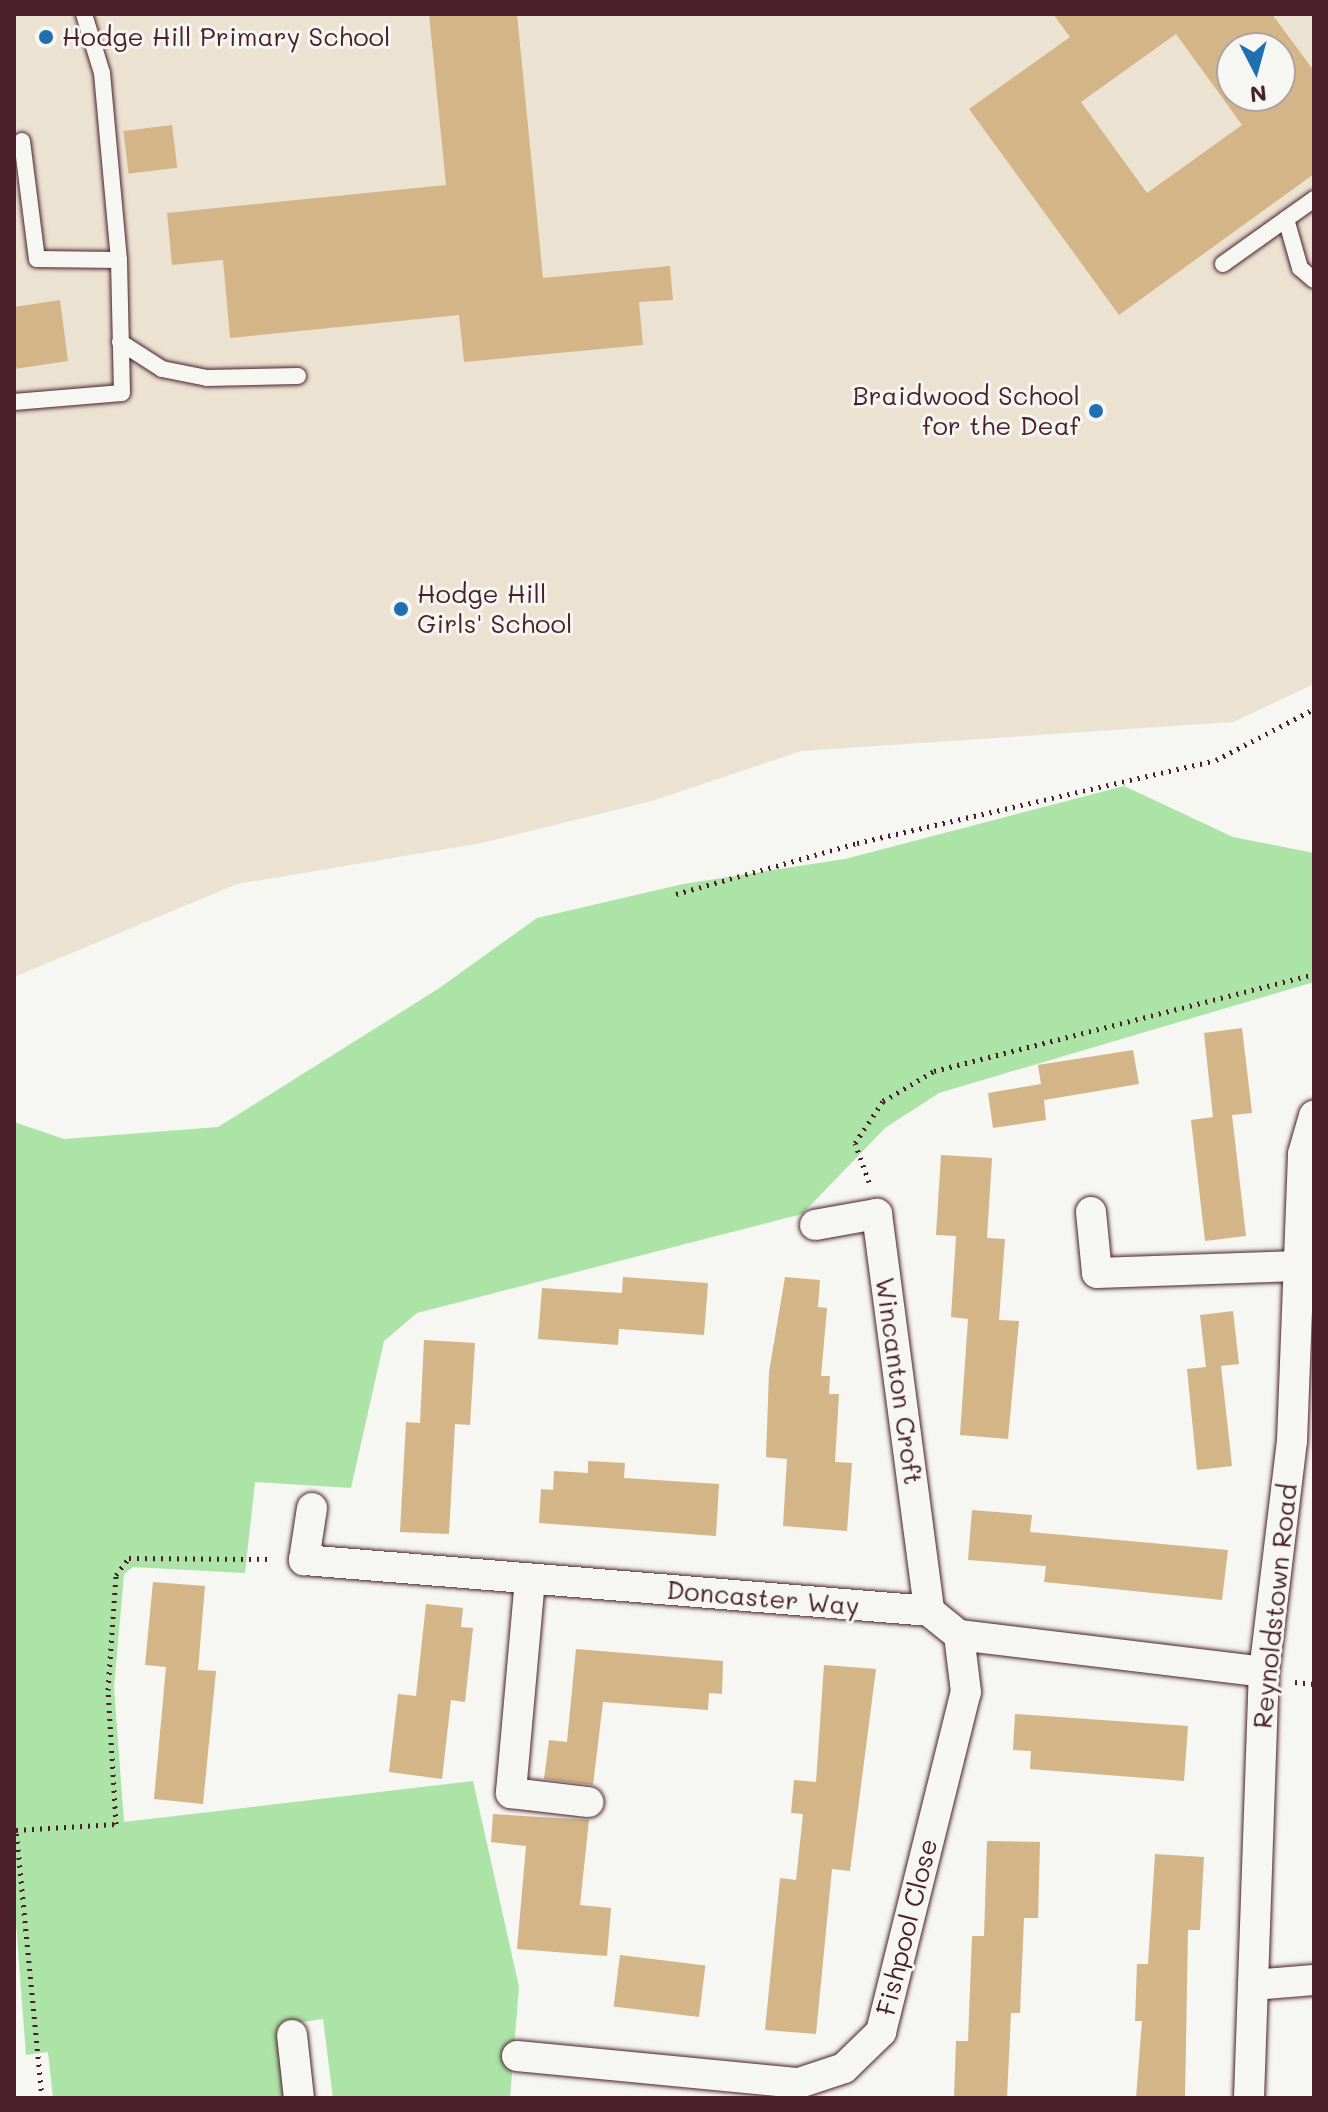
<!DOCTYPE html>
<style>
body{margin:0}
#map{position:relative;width:1328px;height:2112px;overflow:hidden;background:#f6f6f2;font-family:Mali,sans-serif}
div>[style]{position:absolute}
.built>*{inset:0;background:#ece2d2}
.green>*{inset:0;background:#ace3a6}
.building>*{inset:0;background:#d4b587;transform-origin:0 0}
.path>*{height:5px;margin-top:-2.5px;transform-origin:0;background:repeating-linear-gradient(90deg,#4a1f2b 0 2px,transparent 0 8px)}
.roads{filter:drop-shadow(0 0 2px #4a1f2b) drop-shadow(0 0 2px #4a1f2b)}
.service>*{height:16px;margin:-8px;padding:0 8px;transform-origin:8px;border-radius:8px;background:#f6f6f2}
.minor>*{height:30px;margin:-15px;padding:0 15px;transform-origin:15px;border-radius:15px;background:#f6f6f2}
.dots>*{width:22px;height:22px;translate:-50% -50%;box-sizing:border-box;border:4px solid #f6f6f2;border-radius:50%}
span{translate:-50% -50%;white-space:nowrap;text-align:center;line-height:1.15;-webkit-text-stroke:6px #f6f6f2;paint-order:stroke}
.poi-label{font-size:26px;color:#4a1f2b}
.left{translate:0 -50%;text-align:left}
.right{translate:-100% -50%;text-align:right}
.street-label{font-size:26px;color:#4a1f2b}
.frame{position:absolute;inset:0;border:16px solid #4a1f2b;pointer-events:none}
.north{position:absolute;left:1216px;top:32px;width:80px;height:80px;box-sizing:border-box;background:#f6f6f2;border:2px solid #b1a0a2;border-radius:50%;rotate:174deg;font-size:22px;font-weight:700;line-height:32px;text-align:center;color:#4a1f2b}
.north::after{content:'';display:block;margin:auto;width:28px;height:36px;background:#1f6fb2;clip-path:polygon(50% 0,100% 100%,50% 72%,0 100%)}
</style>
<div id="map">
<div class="built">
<div style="clip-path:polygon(evenodd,14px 14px,1314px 14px,1314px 684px,1233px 722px,801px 751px,652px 801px,482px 843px,237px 884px,14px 977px,14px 14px,1232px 48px,1280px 48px,1280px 96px,1232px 96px,1232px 48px)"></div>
</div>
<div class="green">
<div style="clip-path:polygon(1124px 786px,1233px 837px,1314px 853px,1314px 982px,939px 1093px,885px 1128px,802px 1214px,417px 1313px,384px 1341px,351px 1488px,255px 1482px,245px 1573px,133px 1567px,124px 1574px,114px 1687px,124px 1822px,473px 1781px,519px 1987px,510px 2098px,333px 2098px,323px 2019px,282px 2025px,284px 2098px,53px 2098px,48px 2052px,26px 2055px,14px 1897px,14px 1122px,64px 1139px,218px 1127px,438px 989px,537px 918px,683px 884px,845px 859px)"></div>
</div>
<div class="building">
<div style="clip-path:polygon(429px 14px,517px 14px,543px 278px,670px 266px,673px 300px,639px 302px,643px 345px,464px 362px,459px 315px,230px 338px,223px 260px,172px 265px,167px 213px,446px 185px)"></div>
<div style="clip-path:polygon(evenodd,1053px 14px,1272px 14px,1314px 71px,1314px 174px,1119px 315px,969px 109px,1070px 37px,1053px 14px,1176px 34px,1242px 125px,1147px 193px,1081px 102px,1176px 34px,1053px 14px,1232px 48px,1280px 48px,1280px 96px,1232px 96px,1232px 48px)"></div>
<div style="left:172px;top:125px;width:43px;height:49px;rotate:83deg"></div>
<div style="clip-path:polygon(60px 300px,68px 361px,14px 369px,14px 307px)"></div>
<div style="clip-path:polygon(1242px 1028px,1252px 1113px,1232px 1115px,1246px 1236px,1205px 1241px,1191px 1120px,1213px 1117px,1204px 1033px)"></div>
<div style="clip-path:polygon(1133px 1050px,1139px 1084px,1044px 1100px,1046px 1120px,993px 1128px,988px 1093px,1041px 1084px,1038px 1065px)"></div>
<div style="clip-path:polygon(941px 1155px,992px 1158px,987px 1238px,1005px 1239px,999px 1320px,1019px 1321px,1008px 1439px,960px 1435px,968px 1319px,951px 1317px,956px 1236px,936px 1235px)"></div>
<div style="clip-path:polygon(623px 1277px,708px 1283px,704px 1335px,619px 1329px,618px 1345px,538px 1339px,542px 1288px,622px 1293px)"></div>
<div style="clip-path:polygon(785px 1277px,820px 1280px,818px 1307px,827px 1308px,821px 1376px,830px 1376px,829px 1394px,839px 1394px,835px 1462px,852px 1463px,847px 1531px,783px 1526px,787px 1459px,766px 1457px,769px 1372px)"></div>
<div style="clip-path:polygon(1233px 1311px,1239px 1364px,1221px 1366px,1232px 1466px,1197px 1470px,1187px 1369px,1206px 1367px,1200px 1315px)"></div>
<div style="clip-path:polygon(424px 1340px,475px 1343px,470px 1425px,455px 1424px,449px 1534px,400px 1532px,406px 1422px,420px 1423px)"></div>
<div style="clip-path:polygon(588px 1461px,625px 1463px,624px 1478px,719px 1484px,716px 1536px,539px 1523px,541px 1489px,553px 1490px,554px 1471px,588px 1473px)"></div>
<div style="clip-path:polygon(972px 1510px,1032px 1515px,1030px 1532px,1228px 1550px,1222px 1600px,1044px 1582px,1046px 1566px,968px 1560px)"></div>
<div style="clip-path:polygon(153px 1582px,205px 1586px,198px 1670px,216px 1671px,203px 1804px,154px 1799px,166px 1667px,145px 1665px)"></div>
<div style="clip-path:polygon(426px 1604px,463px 1608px,461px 1627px,473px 1628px,465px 1702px,451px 1700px,442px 1779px,389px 1772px,398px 1694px,416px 1696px)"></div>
<div style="clip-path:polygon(576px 1649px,723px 1661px,722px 1694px,709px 1693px,708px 1710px,603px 1702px,593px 1785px,544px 1779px,549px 1740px,567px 1742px)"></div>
<div style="clip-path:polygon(824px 1665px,876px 1669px,850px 1871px,832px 1869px,816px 2034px,765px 2030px,780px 1878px,796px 1880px,803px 1814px,791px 1813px,794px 1780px,816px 1782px)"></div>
<div style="clip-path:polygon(1015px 1714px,1188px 1726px,1184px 1781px,1030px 1769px,1031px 1751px,1013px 1750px)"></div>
<div style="clip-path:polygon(493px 1814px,589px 1820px,580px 1905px,611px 1908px,607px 1956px,517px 1949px,526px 1846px,491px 1842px)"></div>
<div style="clip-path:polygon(987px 1841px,1040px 1842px,1038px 1918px,1024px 1918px,1020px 2013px,1011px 2013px,1007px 2098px,954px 2098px,956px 2041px,968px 2041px,972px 1936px,984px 1936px)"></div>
<div style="clip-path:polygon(1155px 1854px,1204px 1857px,1200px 1930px,1188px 1930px,1185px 2098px,1136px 2098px,1142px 2021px,1135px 2021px,1137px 1964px,1148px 1964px)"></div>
<div style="left:620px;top:1955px;width:86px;height:52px;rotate:7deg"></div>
</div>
<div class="path">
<div style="left:676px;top:894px;width:188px;rotate:-15.7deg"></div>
<div style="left:857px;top:843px;width:368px;rotate:-13deg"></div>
<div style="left:1216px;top:760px;width:110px;rotate:-27.5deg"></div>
<div style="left:869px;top:1182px;width:41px;rotate:-109.7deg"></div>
<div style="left:855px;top:1143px;width:50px;rotate:-56.3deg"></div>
<div style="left:883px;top:1101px;width:59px;rotate:-30.5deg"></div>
<div style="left:934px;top:1071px;width:392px;rotate:-14.3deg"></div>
<div style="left:1295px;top:1682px;width:19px;rotate:6deg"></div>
<div style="left:42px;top:2098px;width:269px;rotate:-95.5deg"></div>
<div style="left:16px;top:1830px;width:100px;rotate:-3.4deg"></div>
<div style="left:116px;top:1824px;width:134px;rotate:-93.4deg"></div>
<div style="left:108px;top:1690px;width:115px;rotate:-86deg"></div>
<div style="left:116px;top:1575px;width:21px;rotate:-53deg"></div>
<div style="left:129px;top:1558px;width:143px;rotate:0.4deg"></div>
</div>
<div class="roads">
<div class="service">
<div style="left:22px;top:141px;width:119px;rotate:82.8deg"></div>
<div style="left:37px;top:259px;width:82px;rotate:0.7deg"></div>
<div style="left:1286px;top:219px;width:51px;rotate:74.1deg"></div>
<div style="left:1300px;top:268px;width:18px;rotate:41deg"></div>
<div style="left:1223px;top:264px;width:112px;rotate:-35.5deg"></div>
<div style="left:120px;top:342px;width:50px;rotate:32.7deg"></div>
<div style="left:162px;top:369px;width:46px;rotate:11.3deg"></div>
<div style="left:207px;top:378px;width:91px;rotate:-1.3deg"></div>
<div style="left:14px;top:402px;width:108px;rotate:-4.8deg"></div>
<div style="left:122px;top:393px;width:133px;rotate:-91.3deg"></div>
<div style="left:119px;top:260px;width:188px;rotate:-95.2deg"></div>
<div style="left:102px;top:73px;width:62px;rotate:-107deg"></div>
</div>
<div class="minor">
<div style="left:1091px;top:1212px;width:61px;rotate:84.4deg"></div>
<div style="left:1097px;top:1273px;width:201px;rotate:-2deg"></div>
<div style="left:815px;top:1225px;width:63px;rotate:-10.1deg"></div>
<div style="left:877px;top:1214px;width:400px;rotate:82.5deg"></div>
<div style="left:312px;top:1508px;width:53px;rotate:98.7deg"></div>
<div style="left:304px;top:1560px;width:627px;rotate:4.66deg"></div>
<div style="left:929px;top:1611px;width:38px;rotate:39deg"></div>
<div style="left:959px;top:1635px;width:307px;rotate:6.9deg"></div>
<div style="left:530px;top:1579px;width:215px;rotate:95.1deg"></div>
<div style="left:511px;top:1793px;width:78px;rotate:6.7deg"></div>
<div style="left:1253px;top:1985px;width:61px;rotate:-4.7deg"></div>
<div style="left:292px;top:2035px;width:63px;rotate:83.7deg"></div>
<div style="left:517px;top:2056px;width:283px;rotate:5.5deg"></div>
<div style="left:799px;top:2083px;width:47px;rotate:-18.4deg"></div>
<div style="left:844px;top:2068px;width:52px;rotate:-44.2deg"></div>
<div style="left:881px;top:2032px;width:350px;rotate:-76deg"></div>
<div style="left:966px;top:1692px;width:57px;rotate:-97deg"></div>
<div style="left:1249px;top:2098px;width:426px;rotate:-88deg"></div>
<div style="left:1264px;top:1672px;width:233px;rotate:-83.1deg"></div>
<div style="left:1292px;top:1441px;width:287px;rotate:-87.8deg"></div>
<div style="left:1303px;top:1154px;width:40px;rotate:-74deg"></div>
</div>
</div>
<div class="dots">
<div style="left:46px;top:37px;background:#1f6fb2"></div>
<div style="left:1096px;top:411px;background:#1f6fb2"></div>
<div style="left:401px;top:609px;background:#1f6fb2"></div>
</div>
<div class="poi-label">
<span class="left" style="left:62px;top:37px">Hodge Hill Primary School</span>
<span class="right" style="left:1080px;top:411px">Braidwood School<br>for the Deaf</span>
<span class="left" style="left:417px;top:609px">Hodge Hill<br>Girls' School</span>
</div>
<div class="street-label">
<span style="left:899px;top:1381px;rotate:82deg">Wincanton Croft</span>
<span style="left:763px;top:1598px;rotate:5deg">Doncaster Way</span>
<span style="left:1275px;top:1606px;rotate:-84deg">Reynoldstown Road</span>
<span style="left:907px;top:1927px;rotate:-76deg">Fishpool Close</span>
</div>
<div class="frame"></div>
<div class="north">N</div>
</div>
